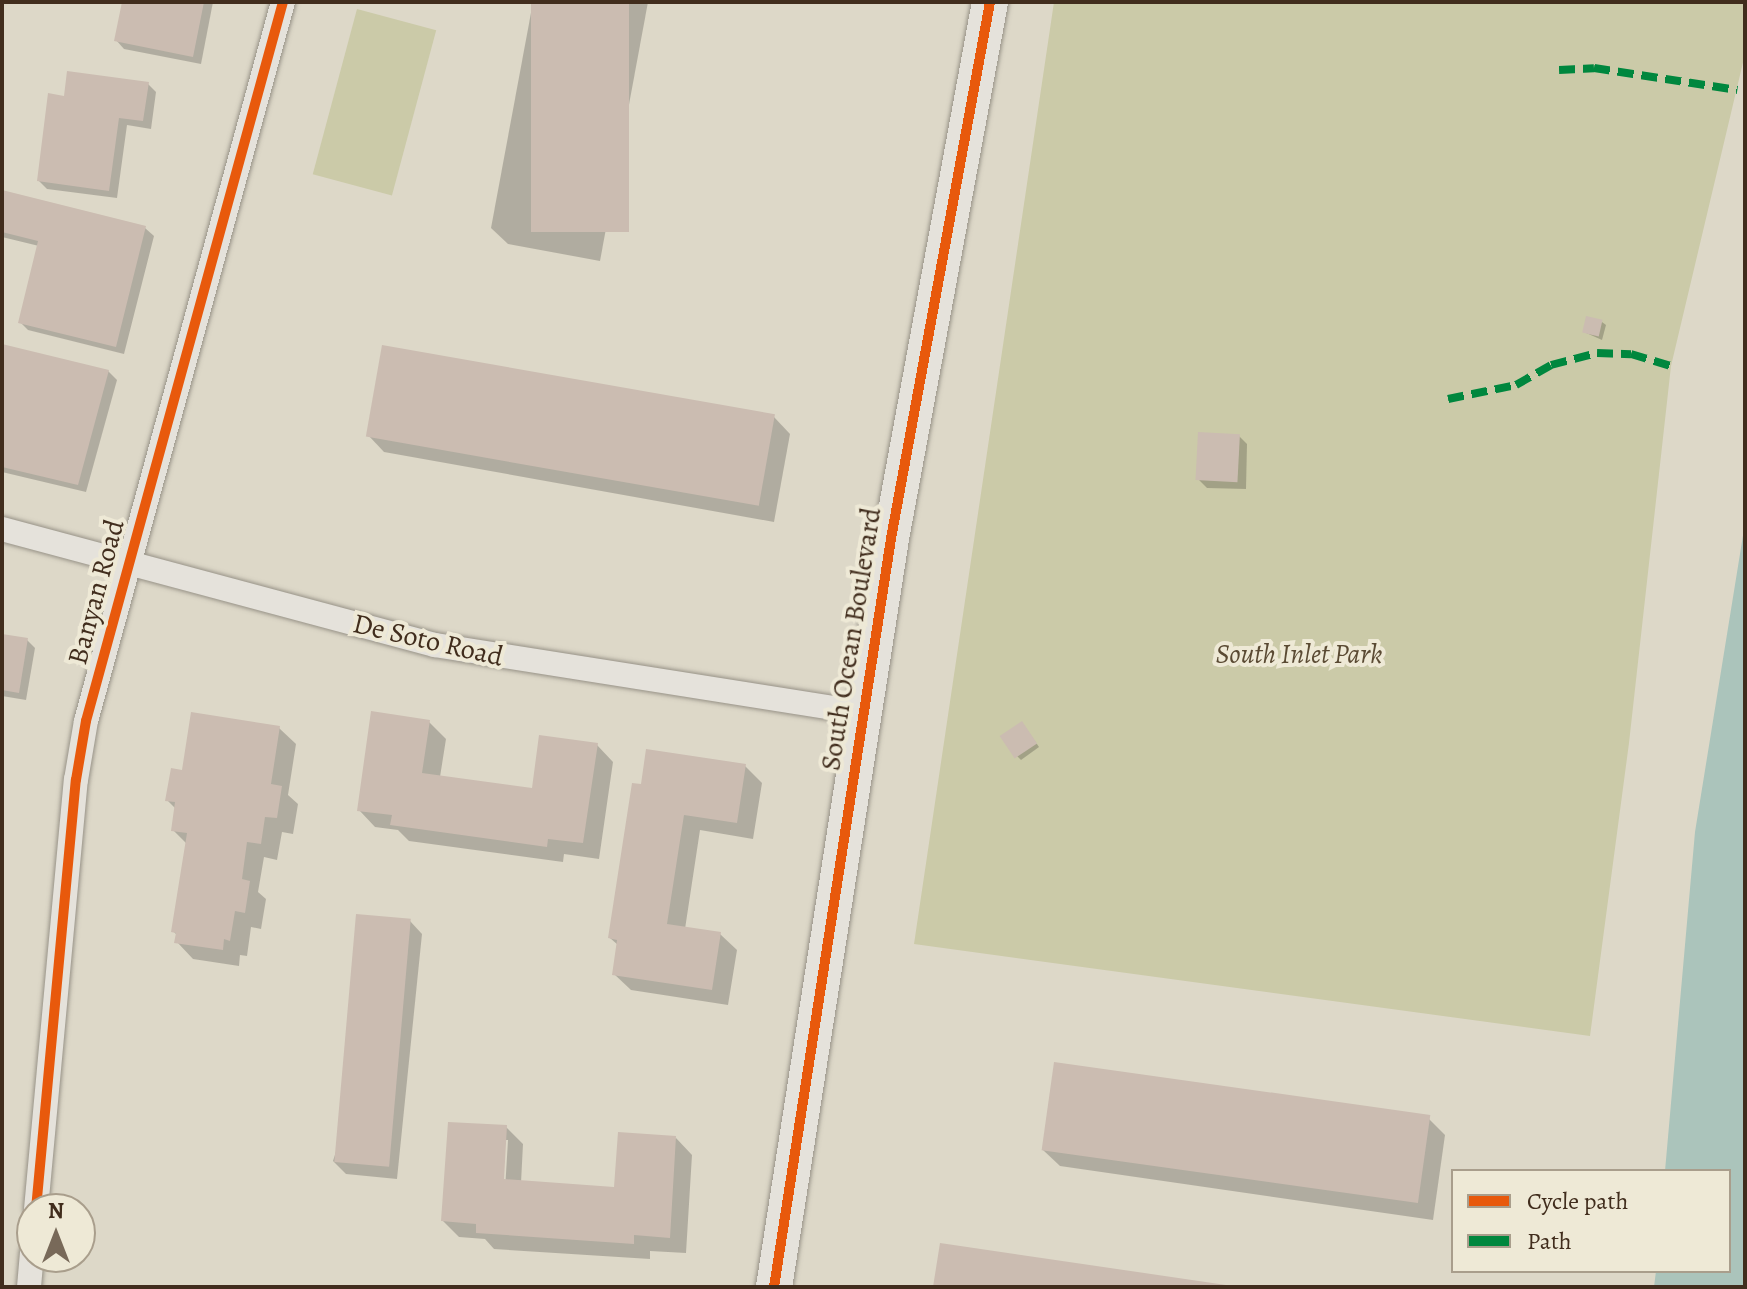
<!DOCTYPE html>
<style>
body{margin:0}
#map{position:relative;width:1747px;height:1289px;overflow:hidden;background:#ddd8c8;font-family:Alegreya,serif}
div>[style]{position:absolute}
.green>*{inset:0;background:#cbcaa8;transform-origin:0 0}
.water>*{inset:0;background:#abc4bb}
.shadow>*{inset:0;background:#0003}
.building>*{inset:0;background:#cbbcb1;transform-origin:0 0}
.roads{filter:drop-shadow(0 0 2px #979287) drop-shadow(0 0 2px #979287)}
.street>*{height:24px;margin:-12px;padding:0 12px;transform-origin:12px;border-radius:12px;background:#e5e2db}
.secondary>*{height:36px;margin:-18px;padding:0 18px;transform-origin:18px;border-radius:18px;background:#e5e2db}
.quiet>*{height:8px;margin-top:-4px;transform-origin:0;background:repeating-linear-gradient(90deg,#00873e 0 16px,transparent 0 24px)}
.cycleway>*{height:10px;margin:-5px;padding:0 5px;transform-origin:5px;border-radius:5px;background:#e8590c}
span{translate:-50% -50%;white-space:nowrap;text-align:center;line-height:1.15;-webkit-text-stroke:8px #eee9d6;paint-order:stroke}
.street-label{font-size:28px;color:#412d1d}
.park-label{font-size:28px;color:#5a4a33;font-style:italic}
.frame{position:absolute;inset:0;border:4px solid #412d1d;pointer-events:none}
.legend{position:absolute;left:1451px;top:1169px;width:280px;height:104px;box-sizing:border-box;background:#eee9d6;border:2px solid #a99e8c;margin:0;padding:10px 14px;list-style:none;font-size:24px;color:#412d1d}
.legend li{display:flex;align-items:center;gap:16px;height:40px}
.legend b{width:40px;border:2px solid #a99e8c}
.north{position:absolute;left:16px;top:1193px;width:80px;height:80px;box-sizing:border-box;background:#eee9d6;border:2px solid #a99e8c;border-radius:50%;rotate:0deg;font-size:22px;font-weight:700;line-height:32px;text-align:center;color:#412d1d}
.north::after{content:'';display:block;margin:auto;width:28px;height:36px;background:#786959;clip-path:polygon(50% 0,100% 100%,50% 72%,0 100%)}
</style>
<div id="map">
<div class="green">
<div style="clip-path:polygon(1054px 2px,1745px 2px,1745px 54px,1671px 366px,1629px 743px,1590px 1036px,914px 944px)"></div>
<div style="left:357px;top:9px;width:82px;height:171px;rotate:15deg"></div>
</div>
<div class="water">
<div style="clip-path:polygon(1745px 523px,1745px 1287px,1654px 1287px,1656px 1271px,1729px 1271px,1729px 1171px,1665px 1171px,1695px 832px)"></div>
</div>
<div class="shadow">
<div style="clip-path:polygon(124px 2px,213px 2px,201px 64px,124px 49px,116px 40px)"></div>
<div style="clip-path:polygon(533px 2px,648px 2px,600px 261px,508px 244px,491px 228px)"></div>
<div style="clip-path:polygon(148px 84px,156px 92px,151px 129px,127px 125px,117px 198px,47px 189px,39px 181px,65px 98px)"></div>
<div style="clip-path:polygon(2px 192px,145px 228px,154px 236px,124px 354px,28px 330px,20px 322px,39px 246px,2px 237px)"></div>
<div style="clip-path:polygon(1602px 322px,1606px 325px,1602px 340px,1584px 332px)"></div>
<div style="clip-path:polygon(2px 346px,108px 371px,117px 380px,86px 492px,2px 472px)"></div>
<div style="clip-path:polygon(774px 417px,790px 434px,774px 522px,384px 452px,368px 435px)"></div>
<div style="clip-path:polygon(1239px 436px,1247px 444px,1246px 489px,1207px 488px,1198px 479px)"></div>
<div style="clip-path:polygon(2px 636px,27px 640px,35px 648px,26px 700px,2px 696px)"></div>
<div style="clip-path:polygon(429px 722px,446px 739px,440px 777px,533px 791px,597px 745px,613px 762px,599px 859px,564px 854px,563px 862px,409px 841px,398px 830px,375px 827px,359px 810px)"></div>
<div style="clip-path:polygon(1025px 727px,1039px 747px,1021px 760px,1017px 756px)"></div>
<div style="clip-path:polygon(279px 728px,296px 744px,288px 795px,298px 804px,293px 834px,282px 832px,277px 860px,264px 857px,258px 892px,266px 899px,261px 929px,251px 927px,247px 956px,240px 955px,239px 966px,193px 959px,177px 942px,178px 936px,173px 931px,187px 844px,173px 830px,176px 809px,167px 800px,183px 772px)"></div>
<div style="clip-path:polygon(745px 766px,762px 783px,753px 839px,700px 830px,685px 929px,720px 934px,737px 950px,728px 1005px,631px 990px,614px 974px,618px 945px,610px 938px,643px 786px)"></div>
<div style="clip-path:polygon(410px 921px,422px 934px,397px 1179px,346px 1174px,333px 1161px)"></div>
<div style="clip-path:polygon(1429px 1119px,1445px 1135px,1433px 1220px,1060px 1166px,1043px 1150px)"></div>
<div style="clip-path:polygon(evenodd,506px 1127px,523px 1144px,521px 1183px,616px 1189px,676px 1138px,692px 1155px,686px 1253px,650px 1251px,650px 1259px,494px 1249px,485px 1239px,459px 1237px,443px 1221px,506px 1127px,504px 1140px,508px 1140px,505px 1190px,501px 1189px,504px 1140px)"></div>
</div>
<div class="building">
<div style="clip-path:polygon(122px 2px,204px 2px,193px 57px,114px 41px)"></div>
<div style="left:531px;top:2px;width:98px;height:230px"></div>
<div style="clip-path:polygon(67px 71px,149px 82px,143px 121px,119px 118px,109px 191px,37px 181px,48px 93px,64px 96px)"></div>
<div style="clip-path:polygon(2px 190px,146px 226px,116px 347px,18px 323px,38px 241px,2px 232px)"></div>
<div style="left:1586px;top:316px;width:17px;height:17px;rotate:13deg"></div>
<div style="clip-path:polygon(2px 344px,109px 370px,78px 485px,2px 467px)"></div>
<div style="left:382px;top:345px;width:399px;height:93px;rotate:10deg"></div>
<div style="left:1198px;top:432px;width:42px;height:48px;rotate:3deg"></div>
<div style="clip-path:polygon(2px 634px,28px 638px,19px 693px,2px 690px)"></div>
<div style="clip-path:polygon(371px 711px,430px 720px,422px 773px,532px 788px,539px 735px,598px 743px,583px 843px,548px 839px,547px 847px,390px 825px,392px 815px,357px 811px)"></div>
<div style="clip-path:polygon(191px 712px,280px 726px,271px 784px,282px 786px,277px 818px,265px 817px,261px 844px,247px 842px,242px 879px,250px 881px,245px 913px,235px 911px,230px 941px,224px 939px,223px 950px,174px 943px,176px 933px,171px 932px,187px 833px,171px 831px,175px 802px,165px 801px,171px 768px,182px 770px)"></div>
<div style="left:1022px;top:721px;width:27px;height:27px;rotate:56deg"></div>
<div style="clip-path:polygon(646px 749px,746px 764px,737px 823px,684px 815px,667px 924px,721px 932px,712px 990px,612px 975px,617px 940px,608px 938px,632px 783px,641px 784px)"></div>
<div style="left:356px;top:914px;width:55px;height:249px;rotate:5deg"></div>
<div style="left:1054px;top:1062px;width:380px;height:89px;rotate:8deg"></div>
<div style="clip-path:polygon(448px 1122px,507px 1125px,504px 1179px,614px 1187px,618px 1132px,676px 1136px,670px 1238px,634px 1235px,634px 1244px,476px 1233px,476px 1224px,441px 1221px)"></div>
<div style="clip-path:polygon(940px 1243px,1226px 1285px,1226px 1287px,933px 1287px)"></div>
</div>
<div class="roads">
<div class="street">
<div style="left:2px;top:529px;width:448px;rotate:15deg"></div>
<div style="left:435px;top:645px;width:432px;rotate:9deg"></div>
<div style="left:36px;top:1209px;width:431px;rotate:-84.7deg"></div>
<div style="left:76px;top:780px;width:60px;rotate:-80.4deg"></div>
<div style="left:86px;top:721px;width:745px;rotate:-74.68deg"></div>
<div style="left:29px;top:1287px;width:34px;rotate:-85deg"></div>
</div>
<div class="secondary">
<div style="left:774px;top:1287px;width:763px;rotate:-81.11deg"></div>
<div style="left:892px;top:533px;width:540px;rotate:-79.54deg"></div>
</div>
</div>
<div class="quiet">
<div style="left:1559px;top:70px;width:35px;rotate:-3deg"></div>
<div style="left:1594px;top:68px;width:145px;rotate:8.7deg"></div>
<div style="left:1448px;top:399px;width:69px;rotate:-11.6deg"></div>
<div style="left:1516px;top:385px;width:40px;rotate:-29.7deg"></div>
<div style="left:1551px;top:365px;width:48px;rotate:-14.6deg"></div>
<div style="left:1597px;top:353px;width:34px;rotate:2deg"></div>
<div style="left:1631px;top:354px;width:42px;rotate:16.7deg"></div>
</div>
<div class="cycleway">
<div style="left:36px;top:1209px;width:431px;rotate:-84.7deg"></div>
<div style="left:76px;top:780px;width:60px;rotate:-80.4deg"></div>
<div style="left:86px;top:721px;width:745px;rotate:-74.68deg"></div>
<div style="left:774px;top:1287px;width:763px;rotate:-81.11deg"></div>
<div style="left:892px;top:533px;width:540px;rotate:-79.54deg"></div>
</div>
<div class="street-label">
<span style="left:96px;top:592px;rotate:-75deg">Banyan Road</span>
<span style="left:851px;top:639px;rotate:-81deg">South Ocean Boulevard</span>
<span style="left:428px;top:640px;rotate:13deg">De Soto Road</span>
</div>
<div class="park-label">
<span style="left:1299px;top:654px">South Inlet Park</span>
</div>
<div class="frame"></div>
<ul class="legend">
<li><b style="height:10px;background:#e8590c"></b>Cycle path</li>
<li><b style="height:10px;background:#00873e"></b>Path</li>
</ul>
<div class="north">N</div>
</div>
